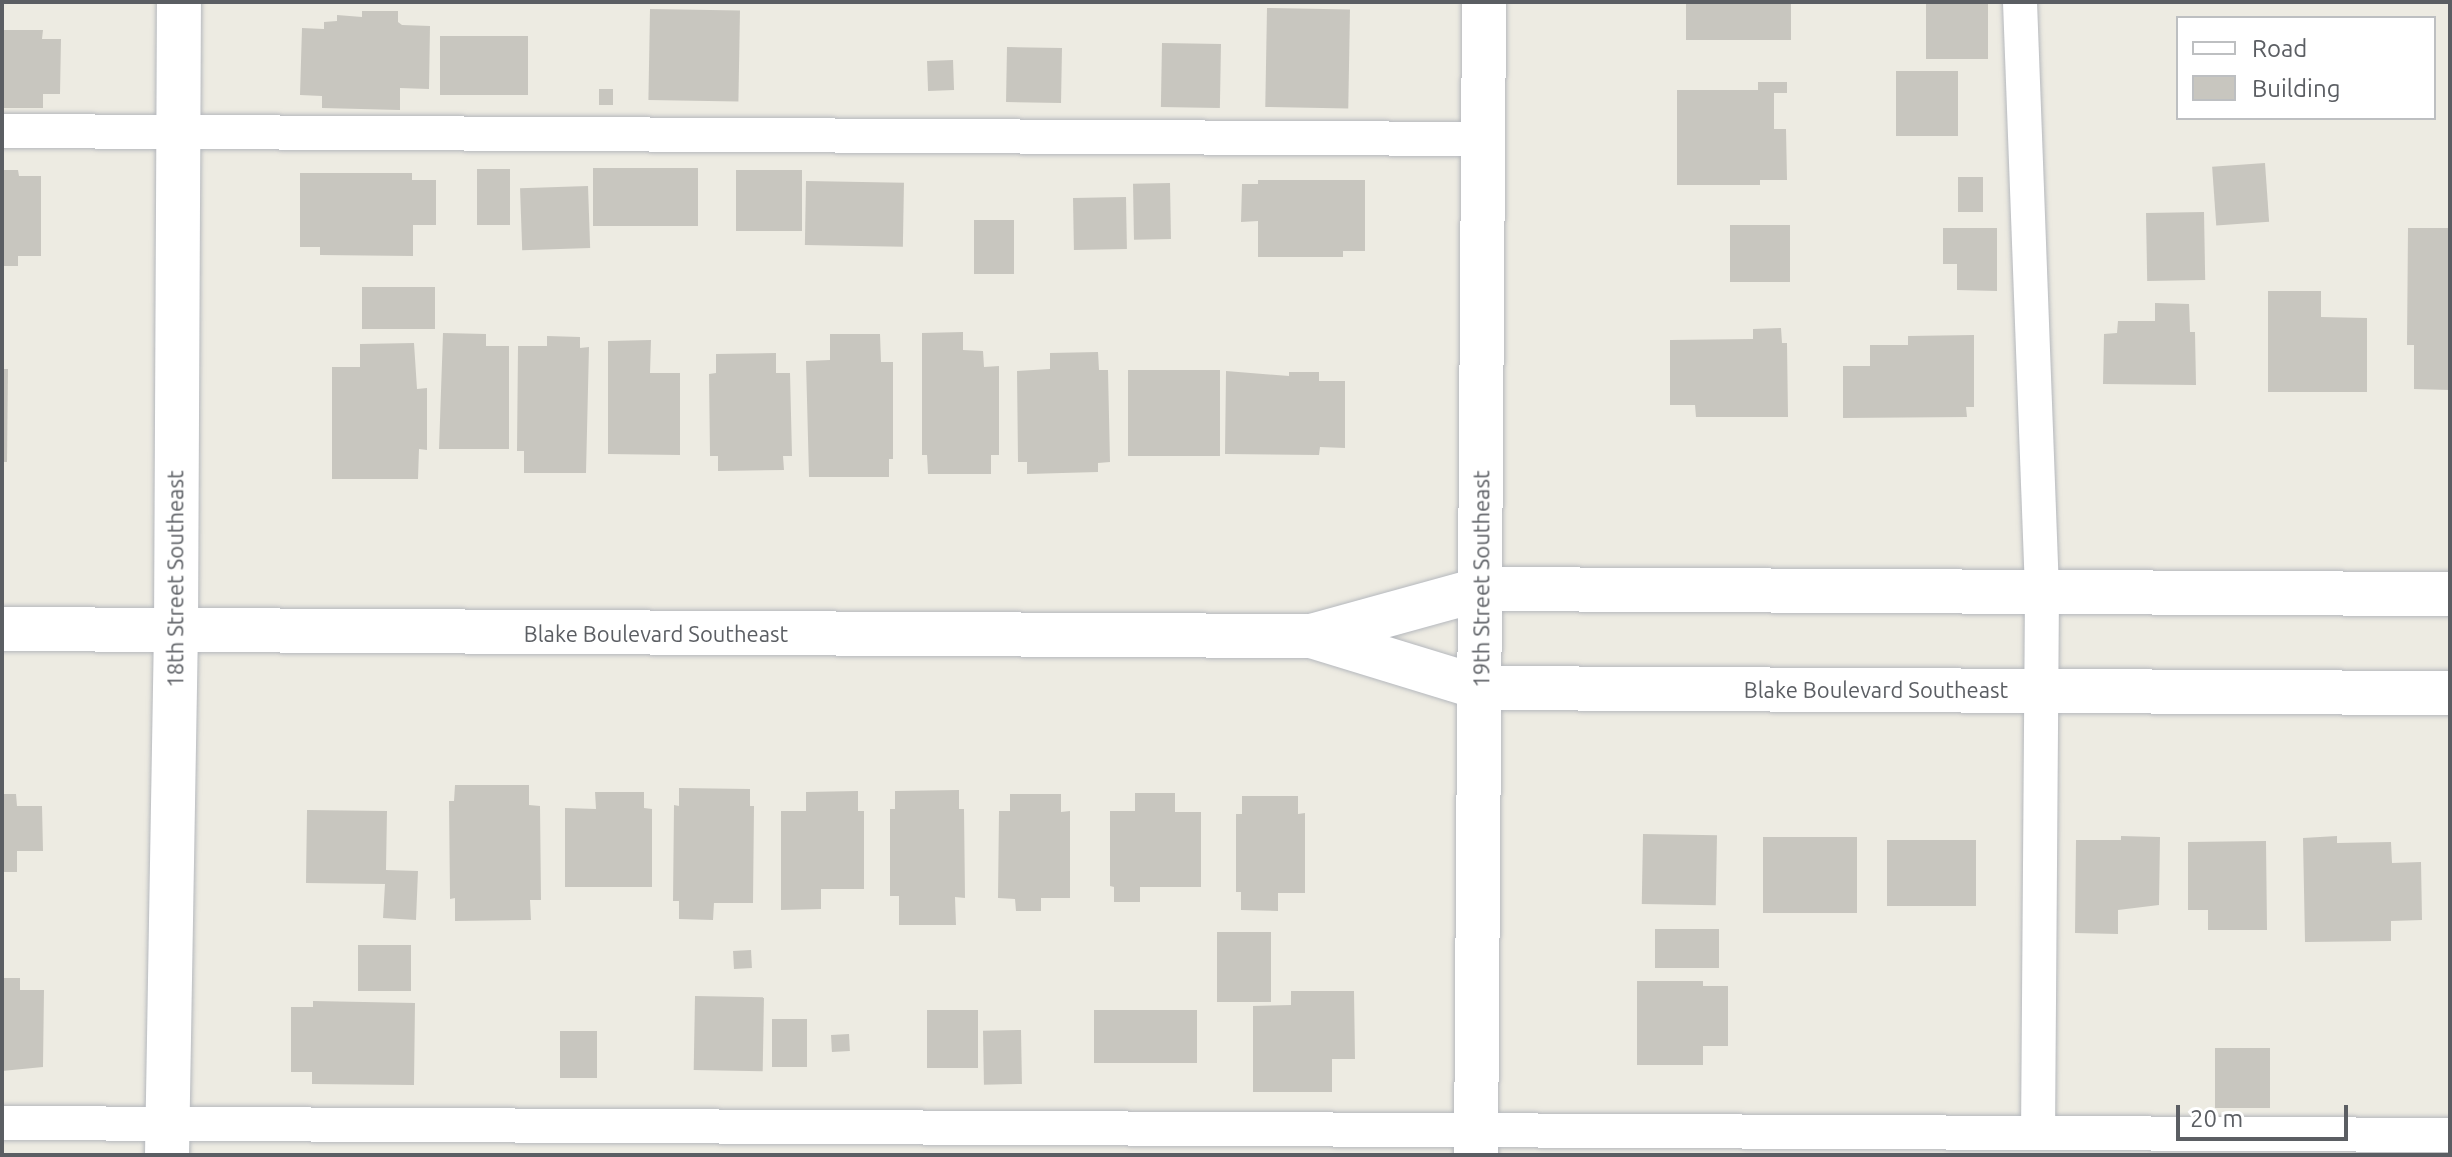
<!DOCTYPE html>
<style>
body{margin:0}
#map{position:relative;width:2452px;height:1157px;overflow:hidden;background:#edebe2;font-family:Ubuntu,sans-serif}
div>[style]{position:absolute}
.building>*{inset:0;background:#c8c6bf;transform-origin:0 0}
.roads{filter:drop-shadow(0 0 2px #b5b8bd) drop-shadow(0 0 2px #b5b8bd)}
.lane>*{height:34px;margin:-17px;padding:0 17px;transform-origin:17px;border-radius:17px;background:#fff}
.street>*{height:44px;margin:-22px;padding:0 22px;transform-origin:22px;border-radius:22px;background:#fff}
.secondary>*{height:44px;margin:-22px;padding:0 22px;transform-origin:22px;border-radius:22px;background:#fff}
span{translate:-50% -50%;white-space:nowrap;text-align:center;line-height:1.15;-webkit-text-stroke:8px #fff;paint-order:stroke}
.street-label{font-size:22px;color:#5b5e63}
.frame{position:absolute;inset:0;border:4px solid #5b5e63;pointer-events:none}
.legend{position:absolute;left:2176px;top:16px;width:260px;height:104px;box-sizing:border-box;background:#fff;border:2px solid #bdbfc1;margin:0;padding:10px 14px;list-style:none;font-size:24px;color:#5b5e63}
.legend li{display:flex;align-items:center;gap:16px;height:40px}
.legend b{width:40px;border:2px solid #bdbfc1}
.scale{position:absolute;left:2176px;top:1105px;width:172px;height:36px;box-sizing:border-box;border:4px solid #5b5e63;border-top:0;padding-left:10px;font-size:24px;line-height:28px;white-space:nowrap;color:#5b5e63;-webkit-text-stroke:6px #fff;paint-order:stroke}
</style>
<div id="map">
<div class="building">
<div style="left:1686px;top:2px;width:105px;height:38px"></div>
<div style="left:1926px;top:2px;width:62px;height:57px"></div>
<div style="left:1267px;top:8px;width:83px;height:99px;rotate:1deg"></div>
<div style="left:650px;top:9px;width:90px;height:91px;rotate:1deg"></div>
<div style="clip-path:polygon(362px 11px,398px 11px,398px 22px,402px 25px,430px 26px,429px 89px,400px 88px,400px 110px,322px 108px,322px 96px,300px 95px,302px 28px,324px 29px,324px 22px,337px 21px,337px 15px,362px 17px)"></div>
<div style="clip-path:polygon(2px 30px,43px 30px,42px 39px,61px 39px,60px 94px,43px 94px,43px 108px,2px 108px)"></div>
<div style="left:528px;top:36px;width:59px;height:88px;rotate:90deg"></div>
<div style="left:1162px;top:43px;width:59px;height:64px;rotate:1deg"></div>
<div style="left:1007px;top:47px;width:55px;height:55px;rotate:1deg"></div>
<div style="left:953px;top:60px;width:30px;height:26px;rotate:88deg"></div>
<div style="left:1958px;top:71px;width:65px;height:62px;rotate:90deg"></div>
<div style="clip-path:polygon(1758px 82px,1787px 82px,1787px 93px,1774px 93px,1774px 129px,1786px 129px,1787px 180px,1760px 180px,1760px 185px,1677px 185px,1677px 90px,1758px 90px)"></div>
<div style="left:599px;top:89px;width:14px;height:16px"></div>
<div style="left:2265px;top:163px;width:59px;height:53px;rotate:86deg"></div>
<div style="left:698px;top:168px;width:58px;height:105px;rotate:90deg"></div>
<div style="left:510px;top:169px;width:56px;height:33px;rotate:90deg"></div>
<div style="clip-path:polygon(2px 170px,18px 170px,19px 176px,41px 176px,41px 256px,18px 256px,18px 266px,2px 266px)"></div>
<div style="left:736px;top:170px;width:66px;height:61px"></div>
<div style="clip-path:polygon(300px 173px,412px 173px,412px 180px,436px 180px,436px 225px,413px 225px,413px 256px,320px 255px,320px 247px,300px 247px)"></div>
<div style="left:1983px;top:177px;width:35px;height:25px;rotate:90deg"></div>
<div style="clip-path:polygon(1258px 180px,1365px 180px,1365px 251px,1343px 251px,1343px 257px,1258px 257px,1258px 221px,1241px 222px,1242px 184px,1258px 184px)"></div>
<div style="left:806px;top:181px;width:98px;height:64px;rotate:1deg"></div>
<div style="left:1170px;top:183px;width:56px;height:37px;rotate:89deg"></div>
<div style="left:588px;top:186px;width:62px;height:68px;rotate:88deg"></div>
<div style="left:1126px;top:197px;width:52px;height:53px;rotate:89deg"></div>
<div style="left:2204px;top:212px;width:68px;height:58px;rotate:89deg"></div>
<div style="left:974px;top:220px;width:40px;height:54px"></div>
<div style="left:1730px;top:225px;width:60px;height:57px"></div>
<div style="clip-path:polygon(1943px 228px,1997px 228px,1997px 291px,1957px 290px,1957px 264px,1943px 264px)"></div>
<div style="clip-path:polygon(2408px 228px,2450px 228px,2450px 390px,2414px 389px,2414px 345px,2407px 345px)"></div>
<div style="left:362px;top:287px;width:73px;height:42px"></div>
<div style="clip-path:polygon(2268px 291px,2321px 291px,2321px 317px,2367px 318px,2367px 392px,2268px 392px)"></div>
<div style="clip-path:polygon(2155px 303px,2189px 304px,2190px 332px,2195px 332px,2196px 385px,2103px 384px,2104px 334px,2117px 333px,2118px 321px,2155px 321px)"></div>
<div style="clip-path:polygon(1781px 328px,1782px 343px,1787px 343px,1788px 417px,1696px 417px,1695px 405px,1670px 405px,1670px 340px,1753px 339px,1753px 329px)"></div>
<div style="clip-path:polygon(963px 332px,963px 350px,983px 351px,984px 367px,999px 366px,999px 455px,991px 455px,991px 474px,928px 474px,927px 455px,922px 455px,922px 333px)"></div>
<div style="clip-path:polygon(443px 333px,486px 334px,486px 346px,509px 346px,509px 449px,439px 449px)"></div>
<div style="clip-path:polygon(830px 334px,880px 334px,881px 362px,893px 362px,893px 459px,889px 459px,889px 477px,809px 477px,806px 361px,830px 360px)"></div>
<div style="clip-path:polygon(1974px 335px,1974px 407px,1966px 407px,1967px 417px,1843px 418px,1843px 366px,1870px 366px,1870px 345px,1908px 345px,1908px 336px)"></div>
<div style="clip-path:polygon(547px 336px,580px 337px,580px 348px,589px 347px,586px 473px,524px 473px,524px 451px,517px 451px,518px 346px,547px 346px)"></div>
<div style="clip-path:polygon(651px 340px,650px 373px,680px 373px,680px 455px,608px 454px,608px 341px)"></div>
<div style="clip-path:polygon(414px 343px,417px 389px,427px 388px,427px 450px,419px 449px,418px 479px,332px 479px,332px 367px,360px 367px,360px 344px)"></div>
<div style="clip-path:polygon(1098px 352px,1099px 370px,1108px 370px,1110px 462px,1098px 463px,1098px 472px,1027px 474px,1027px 462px,1018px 462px,1017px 371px,1050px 369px,1050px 353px)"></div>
<div style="clip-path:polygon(776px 353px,776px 373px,790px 373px,792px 456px,783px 456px,784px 470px,718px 471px,718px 456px,710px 456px,709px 374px,716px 373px,716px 354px)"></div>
<div style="clip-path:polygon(2px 369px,8px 369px,7px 462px,2px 462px)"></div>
<div style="left:1128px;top:370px;width:92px;height:86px"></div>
<div style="clip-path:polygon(1226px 371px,1289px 376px,1289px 372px,1319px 372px,1319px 381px,1345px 381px,1345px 448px,1320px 447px,1319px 455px,1225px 454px)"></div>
<div style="clip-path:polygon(455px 785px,529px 785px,529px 805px,540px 806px,541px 900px,530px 900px,531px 920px,455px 921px,455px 898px,450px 899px,449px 801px,454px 801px)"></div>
<div style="clip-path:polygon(679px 788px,750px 789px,750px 806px,754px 806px,753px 903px,714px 903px,713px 920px,679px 919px,679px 901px,673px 901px,674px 805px,679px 806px)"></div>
<div style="clip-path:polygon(959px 790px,959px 809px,964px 809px,965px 898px,955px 897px,956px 925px,899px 925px,899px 896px,890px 896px,890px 809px,895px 809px,895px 791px)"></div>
<div style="clip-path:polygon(858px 791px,858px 811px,864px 811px,864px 889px,821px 889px,821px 909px,781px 910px,781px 811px,806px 811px,806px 792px)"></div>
<div style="clip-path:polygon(595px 792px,644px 792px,644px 808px,652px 809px,652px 887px,565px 887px,565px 808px,596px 809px)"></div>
<div style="clip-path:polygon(1135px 793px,1175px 793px,1175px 812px,1201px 812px,1201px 887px,1140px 887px,1140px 902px,1114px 902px,1114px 887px,1110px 886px,1110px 811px,1135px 811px)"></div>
<div style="clip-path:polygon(2px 794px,16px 794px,17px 806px,42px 806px,43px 851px,17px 851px,17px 872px,2px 872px)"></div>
<div style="clip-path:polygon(1010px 794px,1061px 794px,1061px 812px,1070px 811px,1070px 898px,1041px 898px,1041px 911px,1016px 911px,1015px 899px,998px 898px,999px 811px,1010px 811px)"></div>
<div style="clip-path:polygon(1242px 796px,1298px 796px,1298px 814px,1305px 813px,1305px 893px,1278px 893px,1278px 911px,1241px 910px,1241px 892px,1236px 892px,1236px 814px,1242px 814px)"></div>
<div style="clip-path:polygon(307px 810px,387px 811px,386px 870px,418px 871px,416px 920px,383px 918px,385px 884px,306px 883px)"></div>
<div style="left:1643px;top:834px;width:74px;height:70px;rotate:1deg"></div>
<div style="clip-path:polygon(2121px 836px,2160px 837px,2159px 905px,2118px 910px,2118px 934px,2075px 933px,2076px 840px,2121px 840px)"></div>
<div style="clip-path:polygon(2337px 836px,2337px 843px,2391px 842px,2392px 863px,2421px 862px,2422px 920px,2391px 921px,2391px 941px,2305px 942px,2303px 838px)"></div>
<div style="left:1763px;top:837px;width:94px;height:76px"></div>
<div style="left:1887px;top:840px;width:89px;height:66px"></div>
<div style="clip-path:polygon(2266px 841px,2267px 930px,2208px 930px,2208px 910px,2188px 910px,2188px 842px)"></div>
<div style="left:1655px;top:929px;width:64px;height:39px"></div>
<div style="left:1217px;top:932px;width:54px;height:70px"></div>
<div style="left:358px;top:945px;width:53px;height:46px"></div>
<div style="left:751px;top:950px;width:18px;height:18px;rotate:87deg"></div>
<div style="clip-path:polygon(2px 978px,20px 978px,20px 990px,44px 990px,43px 1067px,2px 1071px)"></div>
<div style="clip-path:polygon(1637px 981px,1703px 981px,1703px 986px,1728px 986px,1728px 1046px,1703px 1046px,1703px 1065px,1637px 1065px)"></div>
<div style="clip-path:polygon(1291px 991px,1354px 991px,1355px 1059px,1332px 1059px,1332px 1092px,1253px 1092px,1253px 1006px,1291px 1005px)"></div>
<div style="left:695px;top:996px;width:69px;height:74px;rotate:1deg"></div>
<div style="clip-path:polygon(313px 1001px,415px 1003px,414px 1085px,312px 1084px,312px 1072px,291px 1072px,291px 1007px,313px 1007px)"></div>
<div style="left:927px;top:1010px;width:51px;height:58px"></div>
<div style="left:1094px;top:1010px;width:103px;height:53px"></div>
<div style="left:772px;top:1019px;width:35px;height:48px"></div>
<div style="left:1021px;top:1030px;width:54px;height:38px;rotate:89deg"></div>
<div style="left:560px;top:1031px;width:37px;height:47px"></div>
<div style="left:849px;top:1034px;width:17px;height:18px;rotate:87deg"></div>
<div style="left:2215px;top:1048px;width:55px;height:60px"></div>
</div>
<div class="roads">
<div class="lane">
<div style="left:2020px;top:2px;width:590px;rotate:87.86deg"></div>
<div style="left:2042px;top:592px;width:541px;rotate:90.42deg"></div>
<div style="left:2px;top:131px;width:1482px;rotate:0.31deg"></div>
<div style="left:2px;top:1123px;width:2448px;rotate:0.28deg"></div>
</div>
<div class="street">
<div style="left:167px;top:1155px;width:524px;rotate:-89.02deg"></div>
<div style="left:176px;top:631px;width:629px;rotate:-89.73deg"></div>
</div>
<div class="secondary">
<div style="left:2px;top:629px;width:1309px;rotate:0.31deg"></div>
<div style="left:1311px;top:636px;width:177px;rotate:-15.4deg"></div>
<div style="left:1482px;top:589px;width:968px;rotate:0.3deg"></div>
<div style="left:1311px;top:636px;width:178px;rotate:17deg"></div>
<div style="left:1481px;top:688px;width:969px;rotate:0.3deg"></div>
<div style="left:1476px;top:1155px;width:1153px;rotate:-89.6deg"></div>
</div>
</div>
<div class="street-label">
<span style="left:175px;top:579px;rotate:-90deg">18th Street Southeast</span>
<span style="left:1481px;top:579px;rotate:-90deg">19th Street Southeast</span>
<span style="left:656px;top:634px">Blake Boulevard Southeast</span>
<span style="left:1876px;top:690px">Blake Boulevard Southeast</span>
</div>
<div class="frame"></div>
<ul class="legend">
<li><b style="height:10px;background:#fff"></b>Road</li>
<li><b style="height:22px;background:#c8c6bf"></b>Building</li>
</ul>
<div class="scale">20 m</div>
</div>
